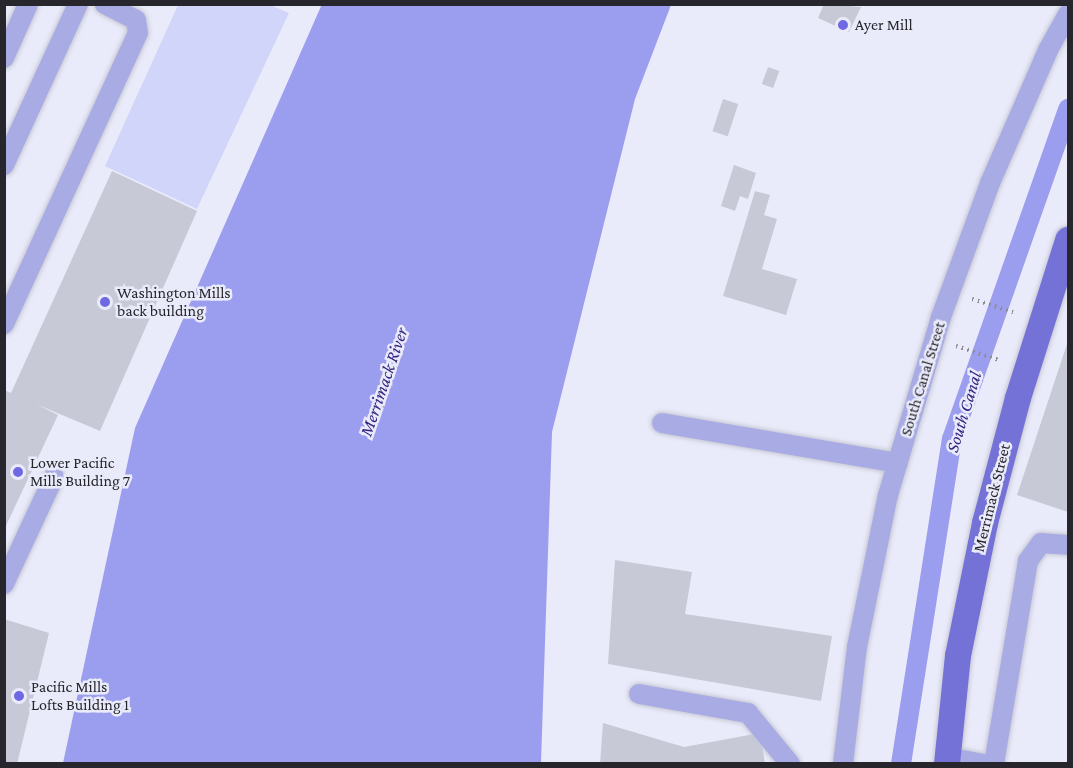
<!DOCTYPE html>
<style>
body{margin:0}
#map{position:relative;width:1073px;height:768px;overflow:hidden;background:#eaebfa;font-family:"Crimson Pro",serif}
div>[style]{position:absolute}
.green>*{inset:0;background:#d2d5fa}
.water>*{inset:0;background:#9b9dee}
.canal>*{height:20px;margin:-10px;padding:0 10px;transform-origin:10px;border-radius:10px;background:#9b9dee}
.building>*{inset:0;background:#c7c9d7;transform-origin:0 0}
.path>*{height:4px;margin-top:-2px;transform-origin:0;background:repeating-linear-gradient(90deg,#8c8c97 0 1.5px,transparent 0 6px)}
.roads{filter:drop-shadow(0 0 2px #c7c8d5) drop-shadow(0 0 2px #c7c8d5)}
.minor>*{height:20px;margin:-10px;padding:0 10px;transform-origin:10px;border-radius:10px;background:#a9ace4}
.major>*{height:26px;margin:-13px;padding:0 13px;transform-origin:13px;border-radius:13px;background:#7472d7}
.dots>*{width:16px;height:16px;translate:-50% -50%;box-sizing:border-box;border:3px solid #eaebfa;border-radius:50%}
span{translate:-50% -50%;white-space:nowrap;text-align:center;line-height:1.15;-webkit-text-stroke:5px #eaebfa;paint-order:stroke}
.poi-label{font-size:16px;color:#26262c}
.left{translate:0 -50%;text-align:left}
.street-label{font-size:16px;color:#26262c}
.water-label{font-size:18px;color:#332582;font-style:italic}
.frame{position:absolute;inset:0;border:6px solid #26262c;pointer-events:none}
</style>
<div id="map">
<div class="green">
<div style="clip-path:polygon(178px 5px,270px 5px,289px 13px,197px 209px,105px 166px)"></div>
</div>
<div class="water">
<div style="clip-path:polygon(322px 4px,671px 5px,635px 99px,552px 432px,541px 763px,63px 763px,135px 428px)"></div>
</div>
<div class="canal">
<div style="left:901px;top:764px;width:329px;rotate:-81.1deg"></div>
<div style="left:952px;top:439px;width:350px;rotate:-70.6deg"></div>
</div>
<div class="building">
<div style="clip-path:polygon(824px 4px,861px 7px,849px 32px,818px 18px)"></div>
<div style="left:768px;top:67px;width:12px;height:18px;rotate:20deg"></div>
<div style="left:723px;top:99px;width:16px;height:34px;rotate:18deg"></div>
<div style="clip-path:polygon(734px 165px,756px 173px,748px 199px,740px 196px,735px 211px,721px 206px)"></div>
<div style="clip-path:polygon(112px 171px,197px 211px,100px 431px,36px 404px,58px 415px,4px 530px,4px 390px,11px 393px)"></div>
<div style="clip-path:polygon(755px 191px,770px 195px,764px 215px,777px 219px,762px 269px,797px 279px,786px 315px,723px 296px)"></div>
<div style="clip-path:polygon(1068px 341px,1068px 512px,1017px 495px)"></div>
<div style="clip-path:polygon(615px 560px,692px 572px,685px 614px,832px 636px,821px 701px,608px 664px)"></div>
<div style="clip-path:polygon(4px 619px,49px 633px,17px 764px,4px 764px)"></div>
<div style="clip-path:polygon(603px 723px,684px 747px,760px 733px,765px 764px,600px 764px)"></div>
</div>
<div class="path">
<div style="left:972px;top:299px;width:43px;rotate:17.6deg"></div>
<div style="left:956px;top:346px;width:45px;rotate:18deg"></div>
</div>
<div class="roads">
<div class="minor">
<div style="left:4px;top:58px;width:59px;rotate:-66deg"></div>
<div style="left:4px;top:165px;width:177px;rotate:-65.3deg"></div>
<div style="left:4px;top:324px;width:320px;rotate:-65.3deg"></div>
<div style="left:138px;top:33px;width:13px;rotate:-99deg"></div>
<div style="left:136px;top:20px;width:35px;rotate:-153deg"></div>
<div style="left:662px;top:423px;width:239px;rotate:9.6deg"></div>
<div style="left:4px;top:584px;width:118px;rotate:-65deg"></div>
<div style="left:639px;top:694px;width:111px;rotate:9.9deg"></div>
<div style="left:748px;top:713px;width:66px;rotate:50.5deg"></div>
<div style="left:947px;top:757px;width:36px;rotate:11deg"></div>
<div style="left:843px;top:764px;width:118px;rotate:-83.2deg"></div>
<div style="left:857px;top:647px;width:155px;rotate:-78.5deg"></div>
<div style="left:888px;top:495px;width:186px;rotate:-73.4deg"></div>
<div style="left:941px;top:317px;width:143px;rotate:-69.9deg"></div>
<div style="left:990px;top:183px;width:145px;rotate:-66.4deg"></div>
<div style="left:1048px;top:50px;width:41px;rotate:-60.9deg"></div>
<div style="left:994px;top:764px;width:206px;rotate:-80.5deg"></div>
<div style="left:1028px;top:561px;width:22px;rotate:-54deg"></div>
<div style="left:1041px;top:543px;width:27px;rotate:4deg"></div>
</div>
<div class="major">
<div style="left:947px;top:764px;width:109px;rotate:-84.2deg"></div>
<div style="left:958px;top:656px;width:136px;rotate:-78.5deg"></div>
<div style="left:985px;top:523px;width:129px;rotate:-75.2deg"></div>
<div style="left:1018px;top:398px;width:166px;rotate:-72.4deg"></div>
</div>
</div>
<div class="dots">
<div style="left:843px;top:25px;background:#7068e3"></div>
<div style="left:105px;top:302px;background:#7068e3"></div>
<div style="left:18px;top:472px;background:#7068e3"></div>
<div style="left:19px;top:696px;background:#7068e3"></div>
</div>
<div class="poi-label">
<span class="left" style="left:855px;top:25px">Ayer Mill</span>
<span class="left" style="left:117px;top:302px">Washington Mills<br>back building</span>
<span class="left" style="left:30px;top:472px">Lower Pacific<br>Mills Building 7</span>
<span class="left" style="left:31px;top:696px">Pacific Mills<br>Lofts Building 1</span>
</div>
<div class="street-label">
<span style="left:923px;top:379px;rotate:-73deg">South Canal Street</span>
<span style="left:992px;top:498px;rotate:-76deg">Merrimack Street</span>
</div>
<div class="water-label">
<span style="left:384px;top:382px;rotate:-71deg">Merrimack River</span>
<span style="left:964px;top:412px;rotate:-73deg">South Canal</span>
</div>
<div class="frame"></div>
</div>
